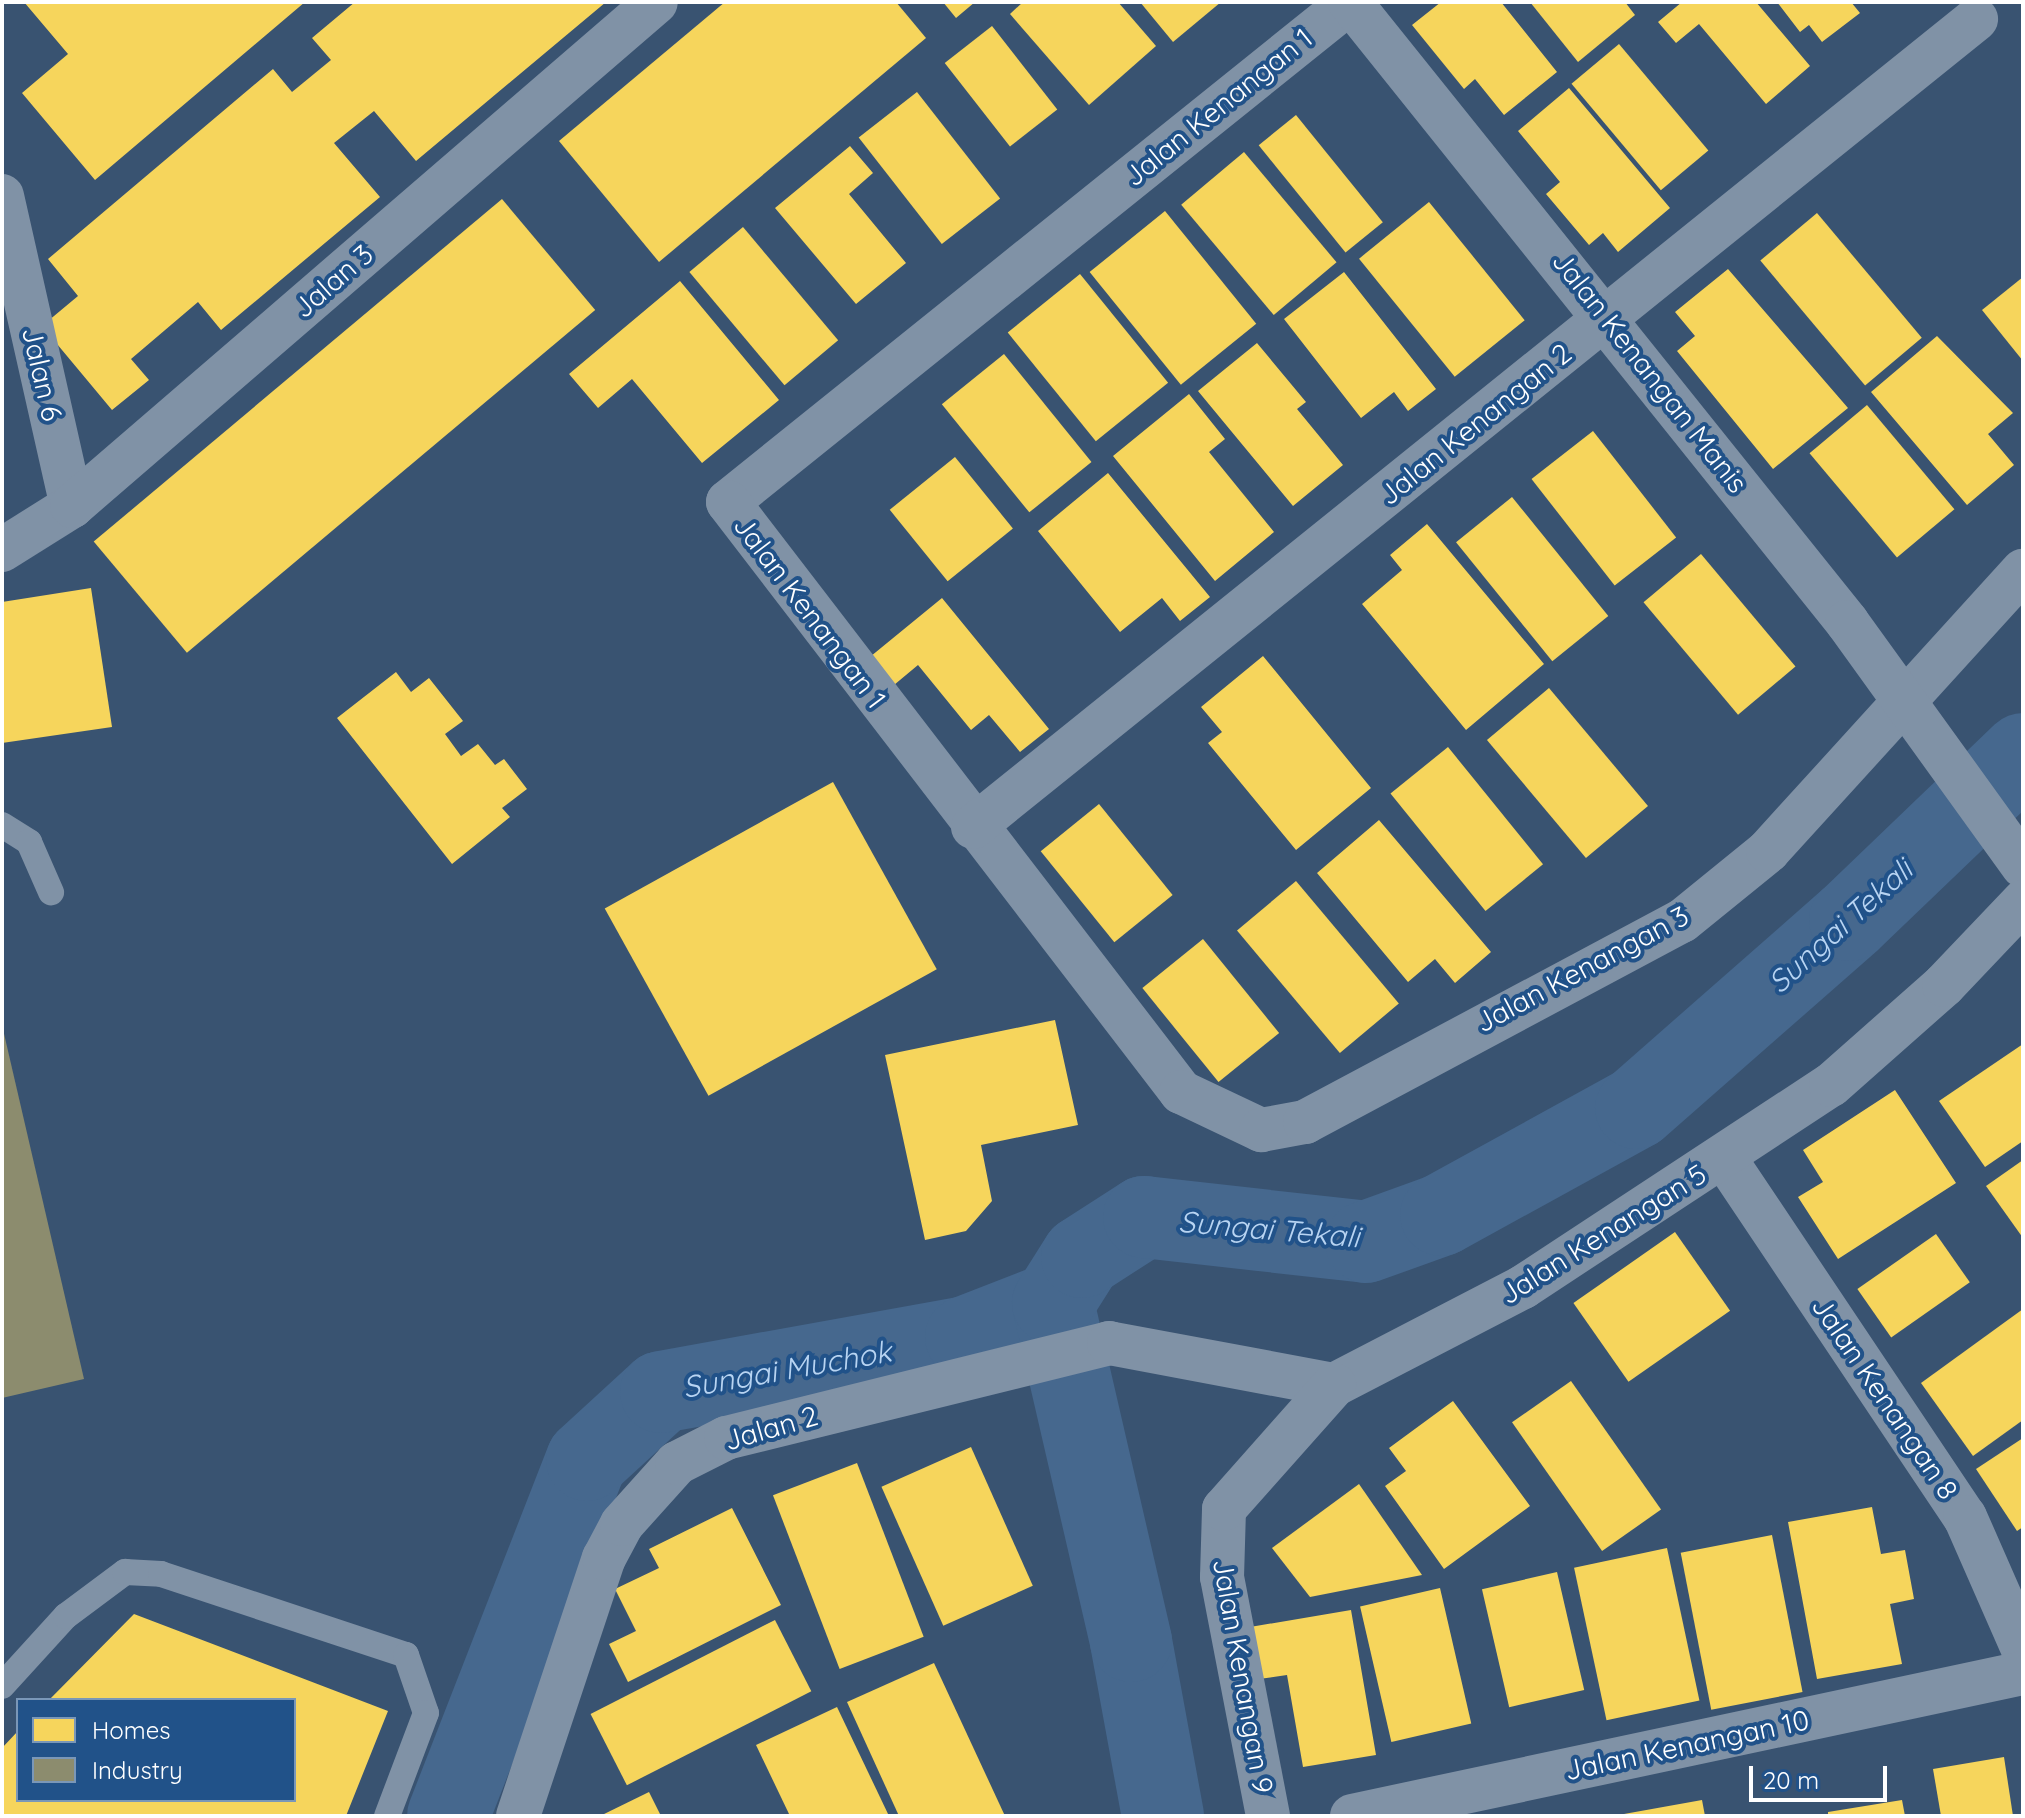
<!DOCTYPE html>
<style>
body{margin:0}
#map{position:relative;width:2025px;height:1818px;overflow:hidden;background:#395371;font-family:Quicksand,sans-serif}
div>[style]{position:absolute}
.homes>*{inset:0;background:#f6d55c;transform-origin:0 0}
.industry>*{inset:0;background:#8c8c6e}
.river>*{height:82px;margin:-41px;padding:0 41px;transform-origin:41px;border-radius:41px;background:#46688e}
.service>*{height:26px;margin:-13px;padding:0 13px;transform-origin:13px;border-radius:13px;background:#8092a6}
.minor>*{height:44px;margin:-22px;padding:0 22px;transform-origin:22px;border-radius:22px;background:#8092a6}
span{translate:-50% -50%;white-space:nowrap;text-align:center;line-height:1.15;-webkit-text-stroke:8px #215289;paint-order:stroke}
.street-label{font-size:28px;color:#fff}
.water-label{font-size:30px;color:#b8d4f2;font-style:italic}
.frame{position:absolute;inset:0;border:4px solid #fff;pointer-events:none}
.legend{position:absolute;left:16px;top:1698px;width:280px;height:104px;box-sizing:border-box;background:#215289;border:2px solid #7a97b8;margin:0;padding:10px 14px;list-style:none;font-size:24px;color:#fff}
.legend li{display:flex;align-items:center;gap:16px;height:40px}
.legend b{width:40px;border:2px solid #7a97b8}
.scale{position:absolute;left:1749px;top:1766px;width:138px;height:36px;box-sizing:border-box;border:4px solid #fff;border-top:0;padding-left:10px;font-size:24px;line-height:28px;white-space:nowrap;color:#fff;-webkit-text-stroke:6px #215289;paint-order:stroke}
</style>
<div id="map">
<div class="homes">
<div style="clip-path:polygon(24px 2px,305px 2px,95px 180px,22px 93px,68px 54px)"></div>
<div style="clip-path:polygon(355px 2px,606px 2px,416px 161px,374px 111px,334px 143px,380px 197px,221px 330px,198px 302px,131px 359px,149px 380px,112px 410px,42px 326px,78px 296px,48px 259px,273px 69px,292px 92px,331px 60px,312px 38px)"></div>
<div style="clip-path:polygon(725px 2px,896px 2px,926px 38px,659px 262px,559px 141px)"></div>
<div style="clip-path:polygon(943px 2px,975px 2px,956px 18px)"></div>
<div style="clip-path:polygon(1023px 2px,1118px 2px,1156px 46px,1089px 105px,1010px 14px)"></div>
<div style="clip-path:polygon(1140px 2px,1221px 2px,1173px 42px)"></div>
<div style="clip-path:polygon(1441px 2px,1501px 2px,1557px 72px,1504px 115px,1475px 79px,1464px 89px,1412px 25px)"></div>
<div style="clip-path:polygon(1530px 2px,1625px 2px,1635px 15px,1578px 62px)"></div>
<div style="clip-path:polygon(1682px 2px,1756px 2px,1810px 66px,1766px 104px,1699px 24px,1676px 43px,1658px 22px)"></div>
<div style="clip-path:polygon(1777px 2px,1851px 2px,1860px 13px,1822px 42px,1809px 25px,1800px 32px)"></div>
<div style="left:992px;top:26px;width:106px;height:60px;rotate:52deg"></div>
<div style="left:1619px;top:44px;width:139px;height:62px;rotate:50deg"></div>
<div style="clip-path:polygon(1569px 88px,1670px 208px,1618px 252px,1603px 233px,1589px 245px,1546px 194px,1560px 182px,1518px 131px)"></div>
<div style="left:917px;top:92px;width:135px;height:74px;rotate:52deg"></div>
<div style="left:1296px;top:115px;width:138px;height:48px;rotate:51deg"></div>
<div style="clip-path:polygon(850px 146px,873px 173px,849px 194px,906px 263px,856px 304px,775px 208px)"></div>
<div style="left:1244px;top:152px;width:144px;height:82px;rotate:50deg"></div>
<div style="left:502px;top:199px;width:145px;height:533px;rotate:50deg"></div>
<div style="left:1429px;top:202px;width:152px;height:90px;rotate:51deg"></div>
<div style="left:1165px;top:211px;width:145px;height:97px;rotate:51deg"></div>
<div style="left:1817px;top:213px;width:163px;height:74px;rotate:50deg"></div>
<div style="left:743px;top:227px;width:148px;height:70px;rotate:50deg"></div>
<div style="clip-path:polygon(1728px 269px,1848px 408px,1773px 469px,1677px 351px,1695px 336px,1675px 312px)"></div>
<div style="clip-path:polygon(1344px 272px,1436px 389px,1408px 411px,1394px 392px,1361px 418px,1284px 319px)"></div>
<div style="left:1080px;top:274px;width:140px;height:93px;rotate:51deg"></div>
<div style="clip-path:polygon(2023px 277px,2023px 361px,1982px 310px)"></div>
<div style="clip-path:polygon(680px 281px,779px 400px,702px 463px,632px 379px,598px 408px,569px 374px)"></div>
<div style="clip-path:polygon(1937px 336px,2013px 413px,1988px 434px,2014px 465px,1967px 505px,1871px 392px)"></div>
<div style="clip-path:polygon(1257px 343px,1306px 402px,1297px 409px,1343px 465px,1293px 506px,1198px 391px)"></div>
<div style="left:1004px;top:354px;width:139px;height:80px;rotate:51deg"></div>
<div style="clip-path:polygon(1189px 394px,1225px 439px,1209px 452px,1274px 532px,1215px 581px,1113px 456px)"></div>
<div style="left:1867px;top:405px;width:136px;height:75px;rotate:50deg"></div>
<div style="left:1593px;top:431px;width:135px;height:78px;rotate:52deg"></div>
<div style="left:955px;top:457px;width:92px;height:84px;rotate:51deg"></div>
<div style="clip-path:polygon(1108px 473px,1210px 597px,1180px 621px,1162px 598px,1120px 632px,1038px 531px)"></div>
<div style="left:1512px;top:497px;width:153px;height:72px;rotate:51deg"></div>
<div style="clip-path:polygon(1427px 524px,1544px 664px,1466px 730px,1362px 604px,1402px 570px,1390px 555px)"></div>
<div style="left:1701px;top:554px;width:147px;height:75px;rotate:50deg"></div>
<div style="clip-path:polygon(91px 588px,112px 727px,2px 743px,2px 602px)"></div>
<div style="clip-path:polygon(942px 598px,1049px 729px,1020px 752px,989px 715px,971px 730px,918px 665px,888px 690px,865px 661px)"></div>
<div style="clip-path:polygon(1263px 656px,1371px 788px,1296px 850px,1208px 743px,1222px 732px,1201px 707px)"></div>
<div style="clip-path:polygon(396px 672px,411px 692px,429px 678px,463px 721px,445px 734px,461px 756px,478px 744px,495px 765px,504px 759px,527px 789px,502px 808px,510px 817px,452px 864px,337px 718px)"></div>
<div style="left:1549px;top:688px;width:154px;height:81px;rotate:50deg"></div>
<div style="left:1448px;top:747px;width:151px;height:74px;rotate:51deg"></div>
<div style="left:833px;top:782px;width:214px;height:261px;rotate:61deg"></div>
<div style="left:1099px;top:804px;width:117px;height:75px;rotate:51deg"></div>
<div style="clip-path:polygon(1379px 820px,1491px 952px,1455px 983px,1435px 959px,1408px 982px,1317px 873px)"></div>
<div style="left:1296px;top:881px;width:160px;height:77px;rotate:50deg"></div>
<div style="left:1203px;top:939px;width:121px;height:78px;rotate:51deg"></div>
<div style="clip-path:polygon(1055px 1020px,1078px 1125px,981px 1145px,992px 1201px,966px 1231px,925px 1240px,885px 1055px)"></div>
<div style="clip-path:polygon(2023px 1044px,2023px 1141px,1985px 1167px,1939px 1101px)"></div>
<div style="clip-path:polygon(1895px 1090px,1956px 1183px,1838px 1259px,1798px 1197px,1823px 1182px,1803px 1150px)"></div>
<div style="clip-path:polygon(2023px 1160px,2023px 1238px,1986px 1186px)"></div>
<div style="left:1675px;top:1232px;width:96px;height:124px;rotate:55deg"></div>
<div style="left:1936px;top:1234px;width:59px;height:96px;rotate:55deg"></div>
<div style="clip-path:polygon(2023px 1309px,2023px 1420px,1973px 1456px,1921px 1383px)"></div>
<div style="left:1571px;top:1381px;width:157px;height:72px;rotate:55deg"></div>
<div style="clip-path:polygon(1453px 1401px,1530px 1506px,1444px 1569px,1385px 1486px,1406px 1471px,1389px 1448px)"></div>
<div style="clip-path:polygon(2023px 1438px,2023px 1527px,2017px 1531px,1976px 1469px)"></div>
<div style="left:971px;top:1447px;width:152px;height:98px;rotate:66deg"></div>
<div style="left:857px;top:1463px;width:186px;height:90px;rotate:69deg"></div>
<div style="clip-path:polygon(1359px 1484px,1422px 1575px,1310px 1597px,1272px 1548px)"></div>
<div style="clip-path:polygon(1872px 1507px,1881px 1554px,1905px 1550px,1914px 1599px,1890px 1604px,1902px 1664px,1817px 1679px,1788px 1522px)"></div>
<div style="clip-path:polygon(732px 1508px,781px 1605px,628px 1682px,609px 1644px,636px 1631px,615px 1589px,659px 1568px,649px 1549px)"></div>
<div style="left:1772px;top:1535px;width:160px;height:93px;rotate:79deg"></div>
<div style="left:1667px;top:1548px;width:156px;height:95px;rotate:78deg"></div>
<div style="left:1557px;top:1572px;width:121px;height:77px;rotate:77deg"></div>
<div style="left:1440px;top:1588px;width:139px;height:82px;rotate:77deg"></div>
<div style="clip-path:polygon(1351px 1610px,1376px 1755px,1303px 1767px,1287px 1675px,1259px 1679px,1250px 1627px)"></div>
<div style="clip-path:polygon(134px 1614px,388px 1711px,346px 1816px,2px 1816px,2px 1748px,18px 1731px,18px 1800px,294px 1800px,294px 1700px,49px 1700px)"></div>
<div style="left:775px;top:1620px;width:80px;height:207px;rotate:63deg"></div>
<div style="clip-path:polygon(934px 1663px,1005px 1816px,899px 1816px,847px 1702px)"></div>
<div style="clip-path:polygon(837px 1707px,889px 1816px,790px 1816px,756px 1745px)"></div>
<div style="clip-path:polygon(2004px 1757px,2013px 1816px,1941px 1816px,1933px 1769px)"></div>
<div style="clip-path:polygon(649px 1792px,661px 1816px,600px 1816px)"></div>
<div style="clip-path:polygon(1702px 1800px,1705px 1816px,1624px 1816px,1624px 1814px)"></div>
<div style="clip-path:polygon(1902px 1800px,1905px 1816px,1828px 1816px,1828px 1812px)"></div>
</div>
<div class="industry">
<div style="clip-path:polygon(2px 1025px,84px 1379px,2px 1398px)"></div>
</div>
<div class="river">
<div style="left:448px;top:1816px;width:382px;rotate:-68.7deg"></div>
<div style="left:587px;top:1460px;width:100px;rotate:-42.6deg"></div>
<div style="left:661px;top:1392px;width:310px;rotate:-10.2deg"></div>
<div style="left:966px;top:1337px;width:93px;rotate:-21.3deg"></div>
<div style="left:1163px;top:1816px;width:178px;rotate:-100.4deg"></div>
<div style="left:1131px;top:1641px;width:347px;rotate:-103deg"></div>
<div style="left:1053px;top:1303px;width:54px;rotate:-57.8deg"></div>
<div style="left:1082px;top:1257px;width:74px;rotate:-32.8deg"></div>
<div style="left:1144px;top:1217px;width:223px;rotate:6.4deg"></div>
<div style="left:1366px;top:1242px;width:80px;rotate:-19.8deg"></div>
<div style="left:1441px;top:1215px;width:222px;rotate:-28.8deg"></div>
<div style="left:1636px;top:1108px;width:285px;rotate:-41.3deg"></div>
<div style="left:1850px;top:920px;width:240px;rotate:-43.8deg"></div>
</div>
<div class="service">
<div style="left:2px;top:825px;width:32px;rotate:32deg"></div>
<div style="left:29px;top:842px;width:55px;rotate:66.3deg"></div>
<div style="left:2px;top:1686px;width:95px;rotate:-47.6deg"></div>
<div style="left:66px;top:1616px;width:74px;rotate:-36.7deg"></div>
<div style="left:125px;top:1572px;width:36px;rotate:3deg"></div>
<div style="left:161px;top:1574px;width:258px;rotate:18.3deg"></div>
<div style="left:406px;top:1655px;width:61px;rotate:71deg"></div>
<div style="left:426px;top:1713px;width:110px;rotate:110.7deg"></div>
</div>
<div class="minor">
<div style="left:1350px;top:2px;width:798px;rotate:141.21deg"></div>
<div style="left:728px;top:502px;width:744px;rotate:52.48deg"></div>
<div style="left:1181px;top:1092px;width:89px;rotate:25.4deg"></div>
<div style="left:1261px;top:1130px;width:45px;rotate:-10.3deg"></div>
<div style="left:1305px;top:1122px;width:427px;rotate:-28.1deg"></div>
<div style="left:1682px;top:921px;width:111px;rotate:-39.1deg"></div>
<div style="left:1768px;top:851px;width:379px;rotate:-47.7deg"></div>
<div style="left:1350px;top:2px;width:795px;rotate:51.28deg"></div>
<div style="left:1847px;top:622px;width:301px;rotate:54.2deg"></div>
<div style="left:2px;top:196px;width:318px;rotate:77.3deg"></div>
<div style="left:2px;top:550px;width:83px;rotate:-32.2deg"></div>
<div style="left:72px;top:506px;width:771px;rotate:-40.79deg"></div>
<div style="left:973px;top:827px;width:1288px;rotate:-38.85deg"></div>
<div style="left:1725px;top:1159px;width:431px;rotate:56.2deg"></div>
<div style="left:1965px;top:1517px;width:144px;rotate:66.3deg"></div>
<div style="left:518px;top:1816px;width:272px;rotate:-71.6deg"></div>
<div style="left:604px;top:1558px;width:38px;rotate:-62deg"></div>
<div style="left:622px;top:1524px;width:82px;rotate:-48deg"></div>
<div style="left:677px;top:1463px;width:55px;rotate:-27deg"></div>
<div style="left:726px;top:1438px;width:395px;rotate:-13.9deg"></div>
<div style="left:1109px;top:1343px;width:229px;rotate:10.6deg"></div>
<div style="left:1334px;top:1385px;width:213px;rotate:-27.4deg"></div>
<div style="left:1523px;top:1287px;width:368px;rotate:-33.3deg"></div>
<div style="left:1831px;top:1085px;width:151px;rotate:-41.5deg"></div>
<div style="left:1944px;top:985px;width:115px;rotate:-46.4deg"></div>
<div style="left:1268px;top:1816px;width:243px;rotate:-100.9deg"></div>
<div style="left:1222px;top:1577px;width:68px;rotate:-88.3deg"></div>
<div style="left:1224px;top:1509px;width:166px;rotate:-48.4deg"></div>
<div style="left:1352px;top:1816px;width:686px;rotate:-12.03deg"></div>
</div>
<div class="street-label">
<span style="left:1218px;top:107px;rotate:-39deg">Jalan Kenangan 1</span>
<span style="left:333px;top:281px;rotate:-41deg">Jalan 3</span>
<span style="left:1650px;top:372px;rotate:52deg">Jalan Kenangan Manis</span>
<span style="left:42px;top:374px;rotate:77deg">Jalan 6</span>
<span style="left:1475px;top:424px;rotate:-39deg">Jalan Kenangan 2</span>
<span style="left:810px;top:612px;rotate:53deg">Jalan Kenangan 1</span>
<span style="left:1582px;top:969px;rotate:-28deg">Jalan Kenangan 3</span>
<span style="left:1603px;top:1234px;rotate:-32deg">Jalan Kenangan 5</span>
<span style="left:1885px;top:1398px;rotate:56deg">Jalan Kenangan 8</span>
<span style="left:771px;top:1428px;rotate:-16deg">Jalan 2</span>
<span style="left:1243px;top:1676px;rotate:80deg">Jalan Kenangan 9</span>
<span style="left:1687px;top:1745px;rotate:-12deg">Jalan Kenangan 10</span>
</div>
<div class="water-label">
<span style="left:1840px;top:926px;rotate:-42deg">Sungai Tekali</span>
<span style="left:1269px;top:1229px;rotate:5deg">Sungai Tekali</span>
<span style="left:787px;top:1369px;rotate:-10deg">Sungai Muchok</span>
</div>
<div class="frame"></div>
<ul class="legend">
<li><b style="height:22px;background:#f6d55c"></b>Homes</li>
<li><b style="height:22px;background:#8c8c6e"></b>Industry</li>
</ul>
<div class="scale">20 m</div>
</div>
